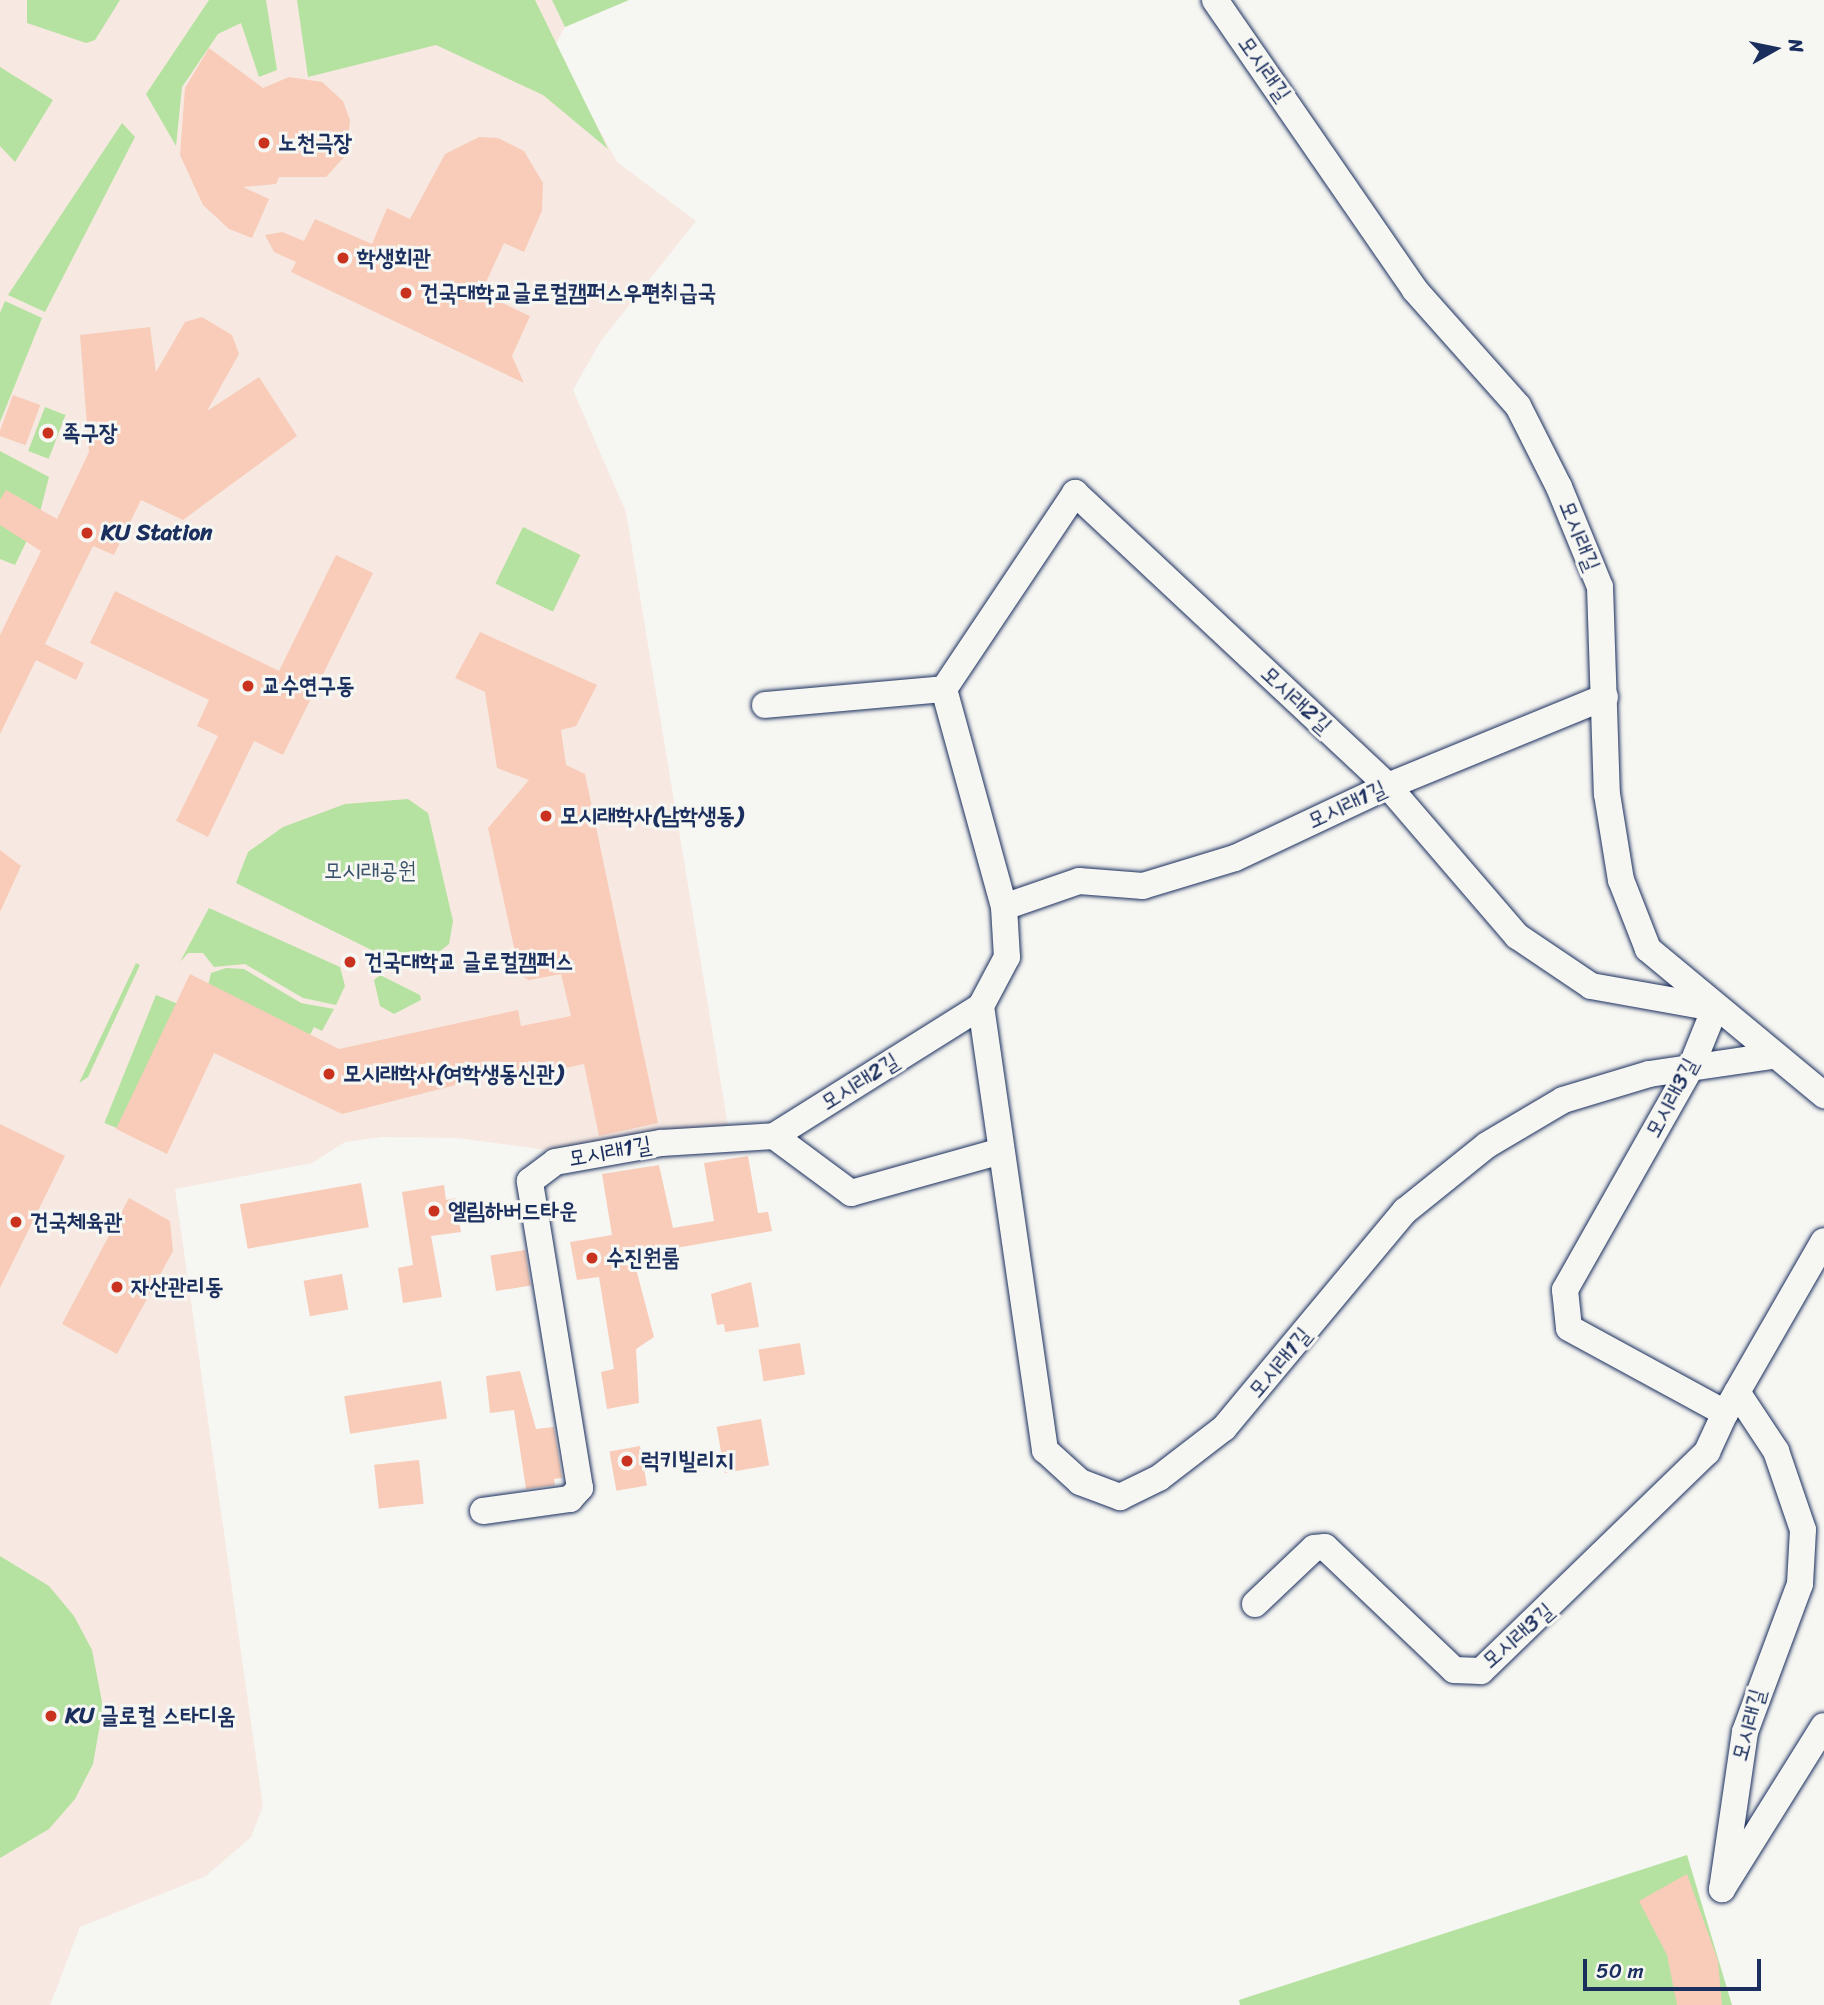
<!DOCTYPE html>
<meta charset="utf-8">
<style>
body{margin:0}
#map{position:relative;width:1824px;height:2005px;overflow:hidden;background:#f6f6f2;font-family:Sriracha,"Poor Story",sans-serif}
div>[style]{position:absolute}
.built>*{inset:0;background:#f7e9e1}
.green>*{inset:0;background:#b5e2a0;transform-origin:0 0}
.building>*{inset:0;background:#f8ccb9;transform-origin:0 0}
.roads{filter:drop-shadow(0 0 2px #1b2f5e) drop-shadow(0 0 2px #1b2f5e)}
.minor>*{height:26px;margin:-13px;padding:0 13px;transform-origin:13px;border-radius:13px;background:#f6f6f2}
.dots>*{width:19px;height:19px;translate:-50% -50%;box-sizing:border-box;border:4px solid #f6f6f2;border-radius:50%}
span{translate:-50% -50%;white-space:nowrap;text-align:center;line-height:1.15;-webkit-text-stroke:6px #f6f6f2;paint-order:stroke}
.street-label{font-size:23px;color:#1b2f5e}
.poi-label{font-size:23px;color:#1b2f5e;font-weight:700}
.left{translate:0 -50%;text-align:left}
.park-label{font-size:23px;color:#3a536b}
.north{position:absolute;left:1740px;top:14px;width:70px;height:70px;-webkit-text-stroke:5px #f6f6f2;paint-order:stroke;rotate:81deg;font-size:19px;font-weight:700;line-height:28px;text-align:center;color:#1b2f5e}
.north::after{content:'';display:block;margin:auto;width:24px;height:32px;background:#1b2f5e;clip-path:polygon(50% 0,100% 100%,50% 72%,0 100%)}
.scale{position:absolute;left:1583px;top:1959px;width:178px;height:32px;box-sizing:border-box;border:4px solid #1b2f5e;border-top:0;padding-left:9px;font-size:21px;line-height:24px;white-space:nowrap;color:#1b2f5e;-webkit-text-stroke:5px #f6f6f2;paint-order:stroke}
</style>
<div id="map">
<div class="built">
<div style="clip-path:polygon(0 0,629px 0,565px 27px,554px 47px,617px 162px,696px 221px,600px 342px,573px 390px,626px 512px,728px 1126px,578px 1154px,457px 1138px,382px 1137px,345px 1142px,312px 1163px,175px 1189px,263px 1806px,251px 1837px,206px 1876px,80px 1927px,50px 2005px,0 2005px)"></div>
</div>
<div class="green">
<div style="clip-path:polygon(27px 0,120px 0,95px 40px,86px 43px,27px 23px)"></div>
<div style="clip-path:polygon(209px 0,266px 0,277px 70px,259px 77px,241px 23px,218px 34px,182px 87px,176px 146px,146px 94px)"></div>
<div style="clip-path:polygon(297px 0,535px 0,608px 149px,543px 95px,436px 45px,308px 77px)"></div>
<div style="clip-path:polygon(552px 0,629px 0,565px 27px)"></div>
<div style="clip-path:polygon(0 67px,53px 100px,15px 162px,0 146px)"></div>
<div style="clip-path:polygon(122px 123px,135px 137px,45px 312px,8px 295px)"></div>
<div style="clip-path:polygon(5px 301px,42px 318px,0 422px,0 313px)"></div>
<div style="left:45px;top:407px;width:22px;height:47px;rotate:21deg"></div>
<div style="clip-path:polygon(0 451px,49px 477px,39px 516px,34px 506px,7px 491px,0 500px)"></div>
<div style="clip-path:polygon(0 525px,31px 532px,15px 565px,0 559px)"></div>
<div style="left:523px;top:527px;width:64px;height:63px;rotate:26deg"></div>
<div style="clip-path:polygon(408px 799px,428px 813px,453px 921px,449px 944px,426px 962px,406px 967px,236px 883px,248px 852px,283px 827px,345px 804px)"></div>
<div style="clip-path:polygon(209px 908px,340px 967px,345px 986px,336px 1005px,303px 998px,245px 964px,214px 967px,203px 953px,188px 953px,180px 962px)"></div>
<div style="clip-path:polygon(136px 963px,140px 965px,88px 1077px,79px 1083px)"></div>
<div style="clip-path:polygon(226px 968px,244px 969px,301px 1003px,334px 1009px,322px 1031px,314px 1027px,310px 1035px,208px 986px,211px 973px)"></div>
<div style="clip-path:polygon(380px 975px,420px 995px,421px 1000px,394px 1014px,380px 1006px,374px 980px)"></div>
<div style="left:156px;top:995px;width:22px;height:138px;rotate:22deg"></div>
<div style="clip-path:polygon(0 1556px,49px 1586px,74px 1616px,92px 1650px,103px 1707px,93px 1764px,75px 1799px,49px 1829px,0 1858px)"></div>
<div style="clip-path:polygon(1687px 1855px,1732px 2005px,1240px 2005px,1239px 2000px)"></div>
</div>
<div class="building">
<div style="clip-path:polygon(209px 48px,263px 88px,289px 77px,322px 82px,343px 101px,350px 120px,347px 154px,326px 177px,279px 177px,276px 184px,243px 187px,269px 199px,252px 238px,229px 229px,203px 205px,180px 155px,185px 88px)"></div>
<div style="clip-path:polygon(479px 137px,498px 138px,524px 151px,543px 183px,542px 211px,524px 252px,504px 243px,481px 293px,530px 316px,512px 356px,524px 383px,291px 272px,296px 262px,274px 252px,265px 235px,282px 232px,304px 241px,315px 219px,372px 244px,387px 208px,410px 219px,445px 154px)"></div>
<div style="clip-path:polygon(202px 317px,232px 335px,239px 354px,207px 411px,259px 377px,297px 436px,183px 520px,141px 500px,114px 555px,93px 546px,45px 644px,84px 663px,76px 680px,36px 660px,0 734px,0 635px,41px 551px,0 525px,0 500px,6px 490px,57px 519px,89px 452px,80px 335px,150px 327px,156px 372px,185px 322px)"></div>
<div style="left:13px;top:395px;width:29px;height:43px;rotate:20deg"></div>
<div style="clip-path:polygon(336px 555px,373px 573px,283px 755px,254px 741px,208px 837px,176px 821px,218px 736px,197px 726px,209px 700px,90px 643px,115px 591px,279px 671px)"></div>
<div style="clip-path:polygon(480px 632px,597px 685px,576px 726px,561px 730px,566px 765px,585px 774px,658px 1123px,599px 1136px,584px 1064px,556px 1070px,546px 1087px,515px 1070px,342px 1114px,214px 1053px,167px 1154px,116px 1129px,190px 974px,339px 1049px,518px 1010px,521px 1026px,571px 1016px,561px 974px,529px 980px,520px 975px,488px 828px,529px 780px,497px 768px,485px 692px,455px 678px)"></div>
<div style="clip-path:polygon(0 850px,21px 866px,0 912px)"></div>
<div style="clip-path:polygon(0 1124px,65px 1156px,0 1288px)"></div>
<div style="clip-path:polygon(748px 1156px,758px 1213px,768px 1212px,772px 1231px,676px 1248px,678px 1258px,635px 1265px,654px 1337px,636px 1349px,639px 1403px,607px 1409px,601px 1372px,614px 1369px,599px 1277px,577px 1280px,570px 1242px,612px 1235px,602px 1174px,659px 1165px,673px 1228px,714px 1221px,704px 1163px)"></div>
<div style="left:361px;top:1183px;width:45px;height:123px;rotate:80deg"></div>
<div style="clip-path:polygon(444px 1185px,446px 1200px,455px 1198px,461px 1232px,431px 1236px,442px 1297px,403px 1303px,398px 1268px,413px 1265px,402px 1192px)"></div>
<div style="clip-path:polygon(129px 1198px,170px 1221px,173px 1251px,117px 1354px,62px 1324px)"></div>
<div style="left:525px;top:1250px;width:36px;height:35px;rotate:81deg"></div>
<div style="left:342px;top:1274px;width:36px;height:39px;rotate:80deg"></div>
<div style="clip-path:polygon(751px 1282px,759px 1327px,725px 1332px,724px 1324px,717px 1325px,711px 1294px)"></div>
<div style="left:800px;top:1343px;width:32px;height:42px;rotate:81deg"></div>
<div style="clip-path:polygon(520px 1371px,536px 1429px,554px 1427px,562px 1478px,554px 1479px,555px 1485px,526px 1489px,514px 1410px,490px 1413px,486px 1376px)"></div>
<div style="left:441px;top:1381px;width:38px;height:98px;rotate:81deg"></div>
<div style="left:761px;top:1419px;width:47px;height:45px;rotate:80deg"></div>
<div style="left:640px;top:1446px;width:40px;height:31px;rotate:80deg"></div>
<div style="left:419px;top:1460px;width:44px;height:45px;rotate:84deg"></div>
<div style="clip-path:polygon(1687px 1874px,1718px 1961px,1722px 2005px,1677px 2005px,1667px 1955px,1639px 1901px)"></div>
</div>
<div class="roads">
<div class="minor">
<div style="left:1215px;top:0;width:352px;rotate:55.4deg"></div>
<div style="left:1415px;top:290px;width:155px;rotate:48.4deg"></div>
<div style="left:1518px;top:406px;width:91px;rotate:63.2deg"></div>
<div style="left:1559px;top:487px;width:108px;rotate:67.7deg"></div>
<div style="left:1600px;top:587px;width:207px;rotate:88.1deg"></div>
<div style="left:1607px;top:794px;width:87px;rotate:80.8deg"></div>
<div style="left:1621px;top:880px;width:74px;rotate:68.6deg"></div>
<div style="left:1648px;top:949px;width:229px;rotate:39.7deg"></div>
<div style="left:1605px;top:697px;width:235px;rotate:157.7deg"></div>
<div style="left:1388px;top:786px;width:169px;rotate:154.8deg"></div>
<div style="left:1235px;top:858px;width:96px;rotate:163.1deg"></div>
<div style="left:1143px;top:886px;width:64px;rotate:-175.5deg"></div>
<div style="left:1079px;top:881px;width:79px;rotate:160.9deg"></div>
<div style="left:1004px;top:907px;width:50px;rotate:86.6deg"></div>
<div style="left:1007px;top:957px;width:55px;rotate:118deg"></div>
<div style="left:981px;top:1006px;width:449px;rotate:81.8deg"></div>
<div style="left:1045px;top:1450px;width:47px;rotate:42.4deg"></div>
<div style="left:1080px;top:1482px;width:43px;rotate:20.6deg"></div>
<div style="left:1120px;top:1497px;width:43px;rotate:-26deg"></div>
<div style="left:1159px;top:1478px;width:82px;rotate:-37.6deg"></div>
<div style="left:1224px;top:1428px;width:283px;rotate:-50.2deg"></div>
<div style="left:1405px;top:1211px;width:105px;rotate:-38.8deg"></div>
<div style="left:1487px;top:1145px;width:88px;rotate:-30.6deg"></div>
<div style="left:1563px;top:1100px;width:90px;rotate:-16.8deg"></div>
<div style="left:1649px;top:1074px;width:123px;rotate:-8.4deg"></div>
<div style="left:765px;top:705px;width:180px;rotate:-5.1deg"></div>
<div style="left:1004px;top:907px;width:226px;rotate:-105.4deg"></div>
<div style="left:944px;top:689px;width:236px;rotate:-56.2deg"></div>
<div style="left:1075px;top:493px;width:429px;rotate:43.1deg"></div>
<div style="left:1388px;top:786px;width:198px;rotate:49.3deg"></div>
<div style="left:1517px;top:936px;width:89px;rotate:34deg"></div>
<div style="left:1591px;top:986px;width:126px;rotate:10.1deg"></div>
<div style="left:1715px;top:1008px;width:64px;rotate:112.1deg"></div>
<div style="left:1691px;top:1067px;width:256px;rotate:119.5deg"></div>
<div style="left:1565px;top:1290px;width:38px;rotate:84deg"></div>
<div style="left:1569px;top:1328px;width:178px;rotate:28.6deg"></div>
<div style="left:1725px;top:1413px;width:198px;rotate:-60.1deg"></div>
<div style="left:774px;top:1136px;width:244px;rotate:-32.1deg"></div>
<div style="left:1737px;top:1392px;width:71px;rotate:56.5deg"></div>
<div style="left:1776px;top:1451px;width:83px;rotate:71.1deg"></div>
<div style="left:1803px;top:1530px;width:54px;rotate:93.2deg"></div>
<div style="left:1800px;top:1584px;width:158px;rotate:110.4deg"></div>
<div style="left:1745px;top:1732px;width:159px;rotate:98.3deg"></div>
<div style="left:1722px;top:1889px;width:192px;rotate:-58deg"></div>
<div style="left:483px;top:1511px;width:88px;rotate:-7.9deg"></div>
<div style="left:570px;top:1499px;width:15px;rotate:-48deg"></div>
<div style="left:580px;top:1488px;width:311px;rotate:-99.3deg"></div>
<div style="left:530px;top:1181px;width:31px;rotate:-37deg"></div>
<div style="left:555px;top:1162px;width:108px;rotate:-10.2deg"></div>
<div style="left:661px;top:1143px;width:113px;rotate:-3.5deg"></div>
<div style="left:774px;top:1136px;width:96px;rotate:36.5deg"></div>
<div style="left:851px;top:1193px;width:156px;rotate:-15.6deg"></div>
<div style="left:1255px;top:1604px;width:81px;rotate:-43.5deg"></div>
<div style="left:1314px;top:1548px;width:11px;rotate:-5deg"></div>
<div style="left:1325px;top:1547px;width:178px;rotate:43.6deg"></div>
<div style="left:1454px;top:1670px;width:27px;rotate:2deg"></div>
<div style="left:1481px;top:1671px;width:315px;rotate:-44.1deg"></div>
<div style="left:1707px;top:1452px;width:43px;rotate:-65.2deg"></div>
</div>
</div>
<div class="dots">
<div style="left:264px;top:143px;background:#c8321e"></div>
<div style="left:343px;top:258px;background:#c8321e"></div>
<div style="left:406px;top:293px;background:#c8321e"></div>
<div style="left:48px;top:433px;background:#c8321e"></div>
<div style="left:87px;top:533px;background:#c8321e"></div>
<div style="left:248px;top:686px;background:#c8321e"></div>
<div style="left:546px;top:816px;background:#c8321e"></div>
<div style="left:350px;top:962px;background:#c8321e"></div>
<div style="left:329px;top:1074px;background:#c8321e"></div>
<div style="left:434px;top:1211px;background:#c8321e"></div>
<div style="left:16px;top:1222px;background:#c8321e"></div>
<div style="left:592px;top:1258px;background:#c8321e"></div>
<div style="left:117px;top:1287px;background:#c8321e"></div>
<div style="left:627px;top:1461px;background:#c8321e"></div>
<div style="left:51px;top:1716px;background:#c8321e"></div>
</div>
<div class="street-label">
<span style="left:1264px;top:69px;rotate:55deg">모시래길</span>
<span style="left:1579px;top:536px;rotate:68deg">모시래길</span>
<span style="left:1296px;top:700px;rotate:43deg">모시래2길</span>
<span style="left:1347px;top:805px;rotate:-25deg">모시래1길</span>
<span style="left:860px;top:1082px;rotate:-32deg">모시래2길</span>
<span style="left:1672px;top:1098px;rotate:-62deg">모시래3길</span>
<span style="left:610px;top:1152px;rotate:-10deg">모시래1길</span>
<span style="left:1280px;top:1363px;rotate:-50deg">모시래1길</span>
<span style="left:1518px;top:1636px;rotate:-41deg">모시래3길</span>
<span style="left:1749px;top:1725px;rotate:-75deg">모시래길</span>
</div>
<div class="poi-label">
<span class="left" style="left:278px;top:143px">노천극장</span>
<span class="left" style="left:357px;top:258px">학생회관</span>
<span class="left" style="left:420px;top:293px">건국대학교글로컬캠퍼스우편취급국</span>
<span class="left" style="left:62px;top:433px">족구장</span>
<span class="left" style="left:101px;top:533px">KU Station</span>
<span class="left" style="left:262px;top:686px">교수연구동</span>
<span class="left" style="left:560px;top:816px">모시래학사(남학생동)</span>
<span class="left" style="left:364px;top:962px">건국대학교 글로컬캠퍼스</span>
<span class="left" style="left:343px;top:1074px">모시래학사(여학생동신관)</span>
<span class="left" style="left:448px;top:1211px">엘림하버드타운</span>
<span class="left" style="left:30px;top:1222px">건국체육관</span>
<span class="left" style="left:606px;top:1258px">수진원룸</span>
<span class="left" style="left:131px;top:1287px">자산관리동</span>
<span class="left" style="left:641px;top:1461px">럭키빌리지</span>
<span class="left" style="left:65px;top:1716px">KU 글로컬 스타디움</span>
</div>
<div class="park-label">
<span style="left:370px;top:871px">모시래공원</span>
</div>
<div class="north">N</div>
<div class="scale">50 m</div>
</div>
